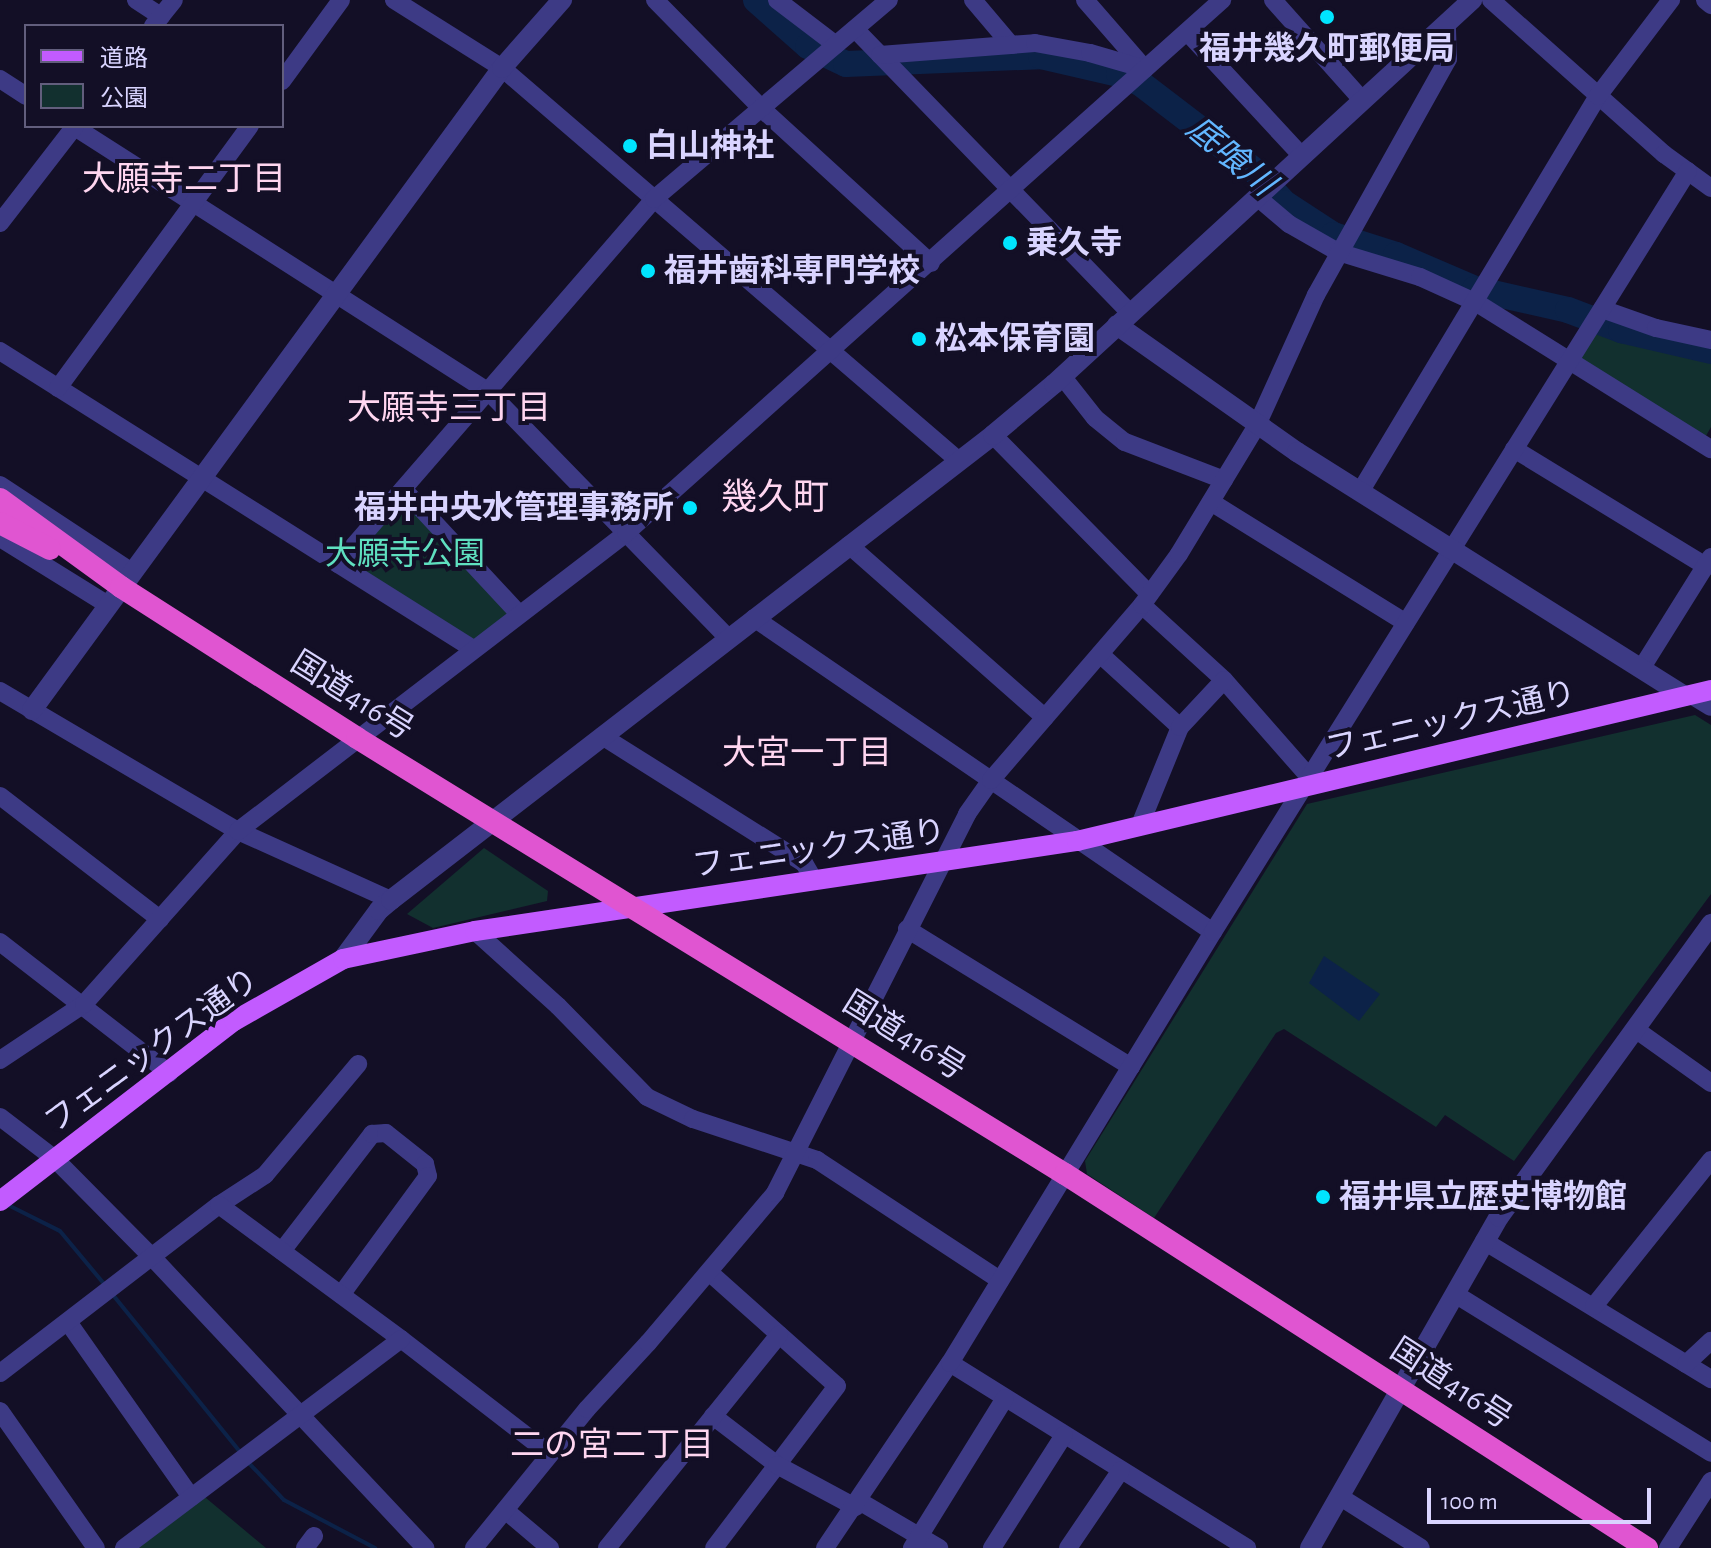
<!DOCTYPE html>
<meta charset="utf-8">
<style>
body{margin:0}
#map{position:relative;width:1711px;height:1548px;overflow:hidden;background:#130f26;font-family:"Alegreya Sans","Noto Sans JP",sans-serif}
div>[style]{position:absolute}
.green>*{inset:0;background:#12302f}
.water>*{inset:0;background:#0c2248}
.stream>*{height:4px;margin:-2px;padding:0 2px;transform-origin:2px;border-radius:2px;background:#0c2248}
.river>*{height:26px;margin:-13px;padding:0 13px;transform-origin:13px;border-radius:13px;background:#0c2248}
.minor>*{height:18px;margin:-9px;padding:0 9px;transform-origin:9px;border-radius:9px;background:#3d3a85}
.tertiary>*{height:20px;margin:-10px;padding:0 10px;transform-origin:10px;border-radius:10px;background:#3d3a85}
.primary>*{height:20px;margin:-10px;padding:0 10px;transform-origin:10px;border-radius:10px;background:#c25bff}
.trunk>*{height:22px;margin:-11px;padding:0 11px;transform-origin:11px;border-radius:11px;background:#e055d1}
.dots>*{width:22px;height:22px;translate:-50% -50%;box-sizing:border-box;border:4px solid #130f26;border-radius:50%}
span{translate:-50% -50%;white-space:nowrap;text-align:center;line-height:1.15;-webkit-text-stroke:8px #130f26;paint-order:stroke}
.poi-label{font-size:32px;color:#d9d4ff;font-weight:700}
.left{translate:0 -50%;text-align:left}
.right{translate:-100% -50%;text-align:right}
.park-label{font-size:32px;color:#5fe0c0}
.street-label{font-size:32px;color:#d9d4ff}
.water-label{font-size:34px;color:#62b6ff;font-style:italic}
.neighbourhood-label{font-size:34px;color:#ffd6f0}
.quarter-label{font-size:36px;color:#ffd6f0}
.legend{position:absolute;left:24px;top:24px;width:260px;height:104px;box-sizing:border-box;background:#130f26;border:2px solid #625e7d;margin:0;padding:10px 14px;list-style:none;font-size:24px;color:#d9d4ff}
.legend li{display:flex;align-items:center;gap:16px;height:40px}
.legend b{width:40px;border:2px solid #625e7d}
.scale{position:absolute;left:1427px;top:1488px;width:224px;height:36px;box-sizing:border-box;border:4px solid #d9d4ff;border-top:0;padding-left:10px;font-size:24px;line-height:28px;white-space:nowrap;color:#d9d4ff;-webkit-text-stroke:6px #130f26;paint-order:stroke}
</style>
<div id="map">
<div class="green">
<div style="clip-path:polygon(1593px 322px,1711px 353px,1711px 427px,1702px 443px,1569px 361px)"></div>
<div style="clip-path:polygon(404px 493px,515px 614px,473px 646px,350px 567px,348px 556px)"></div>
<div style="clip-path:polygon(1695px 715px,1711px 725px,1711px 894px,1514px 1161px,1445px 1115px,1436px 1127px,1284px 1029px,1276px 1033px,1154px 1218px,1087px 1174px,1085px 1161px,1307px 804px)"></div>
<div style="clip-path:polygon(484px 848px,548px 891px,547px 901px,433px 928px,407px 914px)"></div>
<div style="clip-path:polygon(200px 1493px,266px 1548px,127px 1548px)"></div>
</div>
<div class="water">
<div style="clip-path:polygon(1324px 956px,1380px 994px,1359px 1021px,1309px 983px)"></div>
</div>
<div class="stream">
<div style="left:6px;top:1204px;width:60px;rotate:26.6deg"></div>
<div style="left:60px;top:1231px;width:70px;rotate:50.2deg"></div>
<div style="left:113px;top:1295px;width:203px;rotate:51deg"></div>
<div style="left:246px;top:1460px;width:55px;rotate:46.5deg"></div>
<div style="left:284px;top:1500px;width:103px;rotate:27.8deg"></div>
</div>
<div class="river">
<div style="left:756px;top:0;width:69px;rotate:41.5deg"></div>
<div style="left:808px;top:46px;width:42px;rotate:25.3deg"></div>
<div style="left:846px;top:64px;width:195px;rotate:-2.3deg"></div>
<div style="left:1041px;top:56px;width:80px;rotate:13deg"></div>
<div style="left:1119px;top:74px;width:23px;rotate:23deg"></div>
<div style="left:1140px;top:83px;width:145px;rotate:37.4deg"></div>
<div style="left:1255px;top:171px;width:43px;rotate:47.8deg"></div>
<div style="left:1284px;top:203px;width:59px;rotate:33.1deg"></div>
<div style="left:1333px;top:235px;width:66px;rotate:17.6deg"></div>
<div style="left:1396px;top:255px;width:86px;rotate:23.3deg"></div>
<div style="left:1475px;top:289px;width:95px;rotate:12.7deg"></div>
<div style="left:1568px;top:310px;width:57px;rotate:20.7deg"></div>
<div style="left:1621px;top:330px;width:92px;rotate:13.1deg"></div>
</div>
<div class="minor">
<div style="left:136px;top:0;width:30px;rotate:33deg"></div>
<div style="left:394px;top:0;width:128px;rotate:32.2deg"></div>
<div style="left:502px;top:68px;width:603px;rotate:40.69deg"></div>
<div style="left:655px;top:0;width:151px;rotate:45.5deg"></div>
<div style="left:761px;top:108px;width:230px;rotate:42.4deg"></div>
<div style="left:777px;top:0;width:74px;rotate:37.3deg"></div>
<div style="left:973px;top:0;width:59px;rotate:49.8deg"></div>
<div style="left:1085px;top:0;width:91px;rotate:49deg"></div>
<div style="left:1273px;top:0;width:135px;rotate:48.3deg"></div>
<div style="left:1491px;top:0;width:232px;rotate:41.7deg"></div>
<div style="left:1664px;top:154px;width:58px;rotate:35.9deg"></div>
<div style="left:1705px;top:0;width:8px;rotate:40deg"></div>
<div style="left:153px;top:26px;width:33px;rotate:-51deg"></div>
<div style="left:855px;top:29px;width:395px;rotate:45.9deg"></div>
<div style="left:1187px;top:32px;width:169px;rotate:47.2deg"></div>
<div style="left:880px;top:55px;width:155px;rotate:-4.4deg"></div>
<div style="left:1035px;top:43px;width:56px;rotate:10.3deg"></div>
<div style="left:1090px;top:53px;width:57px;rotate:16.2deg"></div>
<div style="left:0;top:79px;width:31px;rotate:33deg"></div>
<div style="left:282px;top:81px;width:100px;rotate:-53.9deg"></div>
<div style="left:73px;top:126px;width:492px;rotate:32.6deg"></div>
<div style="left:488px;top:391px;width:344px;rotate:45.8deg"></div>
<div style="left:1257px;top:197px;width:42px;rotate:40.2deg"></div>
<div style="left:1289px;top:224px;width:56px;rotate:29.7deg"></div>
<div style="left:1338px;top:252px;width:86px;rotate:17deg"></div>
<div style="left:1420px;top:277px;width:63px;rotate:24.5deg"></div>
<div style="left:1477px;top:303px;width:276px;rotate:32deg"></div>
<div style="left:0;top:223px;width:123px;rotate:-52.3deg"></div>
<div style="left:1602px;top:309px;width:57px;rotate:19.4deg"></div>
<div style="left:1656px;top:328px;width:56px;rotate:12.3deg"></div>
<div style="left:0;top:351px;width:559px;rotate:32.21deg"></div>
<div style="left:1062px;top:376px;width:53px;rotate:51.8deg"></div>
<div style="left:1095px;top:418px;width:38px;rotate:39deg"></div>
<div style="left:1125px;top:442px;width:106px;rotate:21deg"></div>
<div style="left:58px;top:388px;width:325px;rotate:-53.8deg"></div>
<div style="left:993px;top:435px;width:223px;rotate:45.5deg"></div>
<div style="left:1514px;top:449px;width:225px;rotate:31.4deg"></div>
<div style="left:1706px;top:566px;width:5px;rotate:-11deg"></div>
<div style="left:0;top:485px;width:158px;rotate:33.4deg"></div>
<div style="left:403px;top:489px;width:171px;rotate:47.1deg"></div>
<div style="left:1360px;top:492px;width:462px;rotate:-59deg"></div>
<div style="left:1598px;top:96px;width:121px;rotate:-52.8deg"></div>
<div style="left:1211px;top:502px;width:229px;rotate:31.8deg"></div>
<div style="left:0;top:538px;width:127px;rotate:31.8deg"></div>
<div style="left:849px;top:545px;width:261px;rotate:41.4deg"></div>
<div style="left:338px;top:564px;width:483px;rotate:-49.1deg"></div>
<div style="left:654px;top:199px;width:308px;rotate:-40.3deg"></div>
<div style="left:1142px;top:605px;width:111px;rotate:42.4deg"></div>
<div style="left:1224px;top:680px;width:132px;rotate:48.7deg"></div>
<div style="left:754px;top:618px;width:556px;rotate:34.38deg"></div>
<div style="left:1100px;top:654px;width:108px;rotate:42.4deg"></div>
<div style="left:1641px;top:669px;width:132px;rotate:-58deg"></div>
<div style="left:0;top:691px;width:276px;rotate:30.5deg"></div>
<div style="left:238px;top:831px;width:168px;rotate:24.3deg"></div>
<div style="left:602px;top:736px;width:239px;rotate:32.2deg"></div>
<div style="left:804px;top:863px;width:20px;rotate:60deg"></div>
<div style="left:0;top:796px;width:202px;rotate:37.6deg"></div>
<div style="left:1140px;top:825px;width:106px;rotate:-67.8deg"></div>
<div style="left:1180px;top:727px;width:64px;rotate:-46.9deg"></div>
<div style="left:907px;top:929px;width:263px;rotate:31.6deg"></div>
<div style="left:475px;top:931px;width:112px;rotate:42.1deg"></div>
<div style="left:558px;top:1006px;width:127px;rotate:45.6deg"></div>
<div style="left:647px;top:1097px;width:51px;rotate:25.6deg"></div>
<div style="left:693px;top:1119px;width:131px;rotate:18.3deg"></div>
<div style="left:817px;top:1160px;width:219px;rotate:33.3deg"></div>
<div style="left:0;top:942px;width:214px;rotate:37.8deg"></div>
<div style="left:1635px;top:1029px;width:93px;rotate:35.4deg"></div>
<div style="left:0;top:1060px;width:101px;rotate:-33.7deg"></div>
<div style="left:84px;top:1004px;width:232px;rotate:-48.3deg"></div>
<div style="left:238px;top:831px;width:489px;rotate:-37.5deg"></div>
<div style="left:626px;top:533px;width:800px;rotate:-41.81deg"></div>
<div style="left:0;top:1117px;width:69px;rotate:37.4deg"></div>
<div style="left:55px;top:1159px;width:139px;rotate:45.3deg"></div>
<div style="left:153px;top:1258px;width:398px;rotate:46.8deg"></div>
<div style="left:219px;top:1205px;width:55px;rotate:-33.1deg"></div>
<div style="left:265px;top:1175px;width:145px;rotate:-50deg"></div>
<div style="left:1484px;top:1241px;width:266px;rotate:31.3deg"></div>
<div style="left:282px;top:1251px;width:148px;rotate:-52.4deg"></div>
<div style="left:372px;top:1134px;width:14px;rotate:-4deg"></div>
<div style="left:386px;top:1133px;width:50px;rotate:38.5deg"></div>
<div style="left:425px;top:1164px;width:12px;rotate:76deg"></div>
<div style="left:428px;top:1176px;width:147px;rotate:126.2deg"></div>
<div style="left:709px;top:1272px;width:171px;rotate:41.7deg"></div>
<div style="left:837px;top:1386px;width:203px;rotate:127.2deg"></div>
<div style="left:1455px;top:1294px;width:301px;rotate:31.8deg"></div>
<div style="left:1594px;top:1306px;width:187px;rotate:-51.3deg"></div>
<div style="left:68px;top:1322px;width:214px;rotate:54.9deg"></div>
<div style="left:950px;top:1363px;width:350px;rotate:31.9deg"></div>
<div style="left:1686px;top:1364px;width:34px;rotate:-43deg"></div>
<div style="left:0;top:1373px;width:276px;rotate:-37.5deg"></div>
<div style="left:219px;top:1205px;width:226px;rotate:36.4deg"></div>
<div style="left:401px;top:1339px;width:188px;rotate:37.7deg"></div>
<div style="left:0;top:1411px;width:167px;rotate:55deg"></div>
<div style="left:713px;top:1416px;width:81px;rotate:37.4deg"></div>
<div style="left:777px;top:1465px;width:89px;rotate:28.3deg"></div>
<div style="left:1342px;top:1498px;width:93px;rotate:32.3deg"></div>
<div style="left:859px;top:1501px;width:93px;rotate:30.4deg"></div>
<div style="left:505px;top:1510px;width:59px;rotate:40.2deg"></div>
<div style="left:124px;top:1548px;width:347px;rotate:-37deg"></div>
<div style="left:305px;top:1548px;width:15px;rotate:-53deg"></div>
<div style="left:474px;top:1548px;width:179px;rotate:-50.9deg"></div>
<div style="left:587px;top:1409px;width:90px;rotate:-47.3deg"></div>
<div style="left:648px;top:1343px;width:197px;rotate:-49.7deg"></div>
<div style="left:775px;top:1193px;width:425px;rotate:-63.1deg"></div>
<div style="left:967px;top:814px;width:42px;rotate:-54.8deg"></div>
<div style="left:991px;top:780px;width:231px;rotate:-49.2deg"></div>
<div style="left:1142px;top:605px;width:63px;rotate:-54deg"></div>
<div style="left:1179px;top:554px;width:151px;rotate:-58.8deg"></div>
<div style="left:1257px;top:425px;width:143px;rotate:-65.6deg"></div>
<div style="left:1316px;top:295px;width:270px;rotate:-60.8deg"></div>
<div style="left:1448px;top:59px;width:34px;rotate:-92deg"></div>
<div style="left:607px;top:1548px;width:274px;rotate:-51.1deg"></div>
<div style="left:825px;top:1548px;width:223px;rotate:-56deg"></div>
<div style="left:950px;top:1363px;width:505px;rotate:-58.61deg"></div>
<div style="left:1213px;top:932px;width:897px;rotate:-58.03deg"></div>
<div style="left:912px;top:1548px;width:176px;rotate:-58.2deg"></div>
<div style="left:992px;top:1548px;width:134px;rotate:-57.5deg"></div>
<div style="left:1068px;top:1548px;width:94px;rotate:-55.8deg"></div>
<div style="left:1668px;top:1548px;width:80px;rotate:-57.3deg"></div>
</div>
<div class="tertiary">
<div style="left:1117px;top:325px;width:220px;rotate:35.2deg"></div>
<div style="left:1297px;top:452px;width:458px;rotate:32.2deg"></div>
<div style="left:1693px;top:695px;width:21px;rotate:31deg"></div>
<div style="left:32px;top:710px;width:796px;rotate:-53.79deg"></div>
<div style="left:502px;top:68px;width:91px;rotate:-48.6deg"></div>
<div style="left:343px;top:959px;width:61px;rotate:-53.7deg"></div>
<div style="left:379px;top:910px;width:16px;rotate:-40deg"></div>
<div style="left:391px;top:900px;width:761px;rotate:-37.68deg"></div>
<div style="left:993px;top:435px;width:80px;rotate:-39.9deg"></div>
<div style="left:1054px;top:384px;width:568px;rotate:-42.57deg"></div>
<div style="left:1310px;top:1548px;width:381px;rotate:-60.3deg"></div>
<div style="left:1499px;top:1217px;width:362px;rotate:-54.1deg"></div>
</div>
<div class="primary">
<div style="left:0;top:1201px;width:295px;rotate:-37.6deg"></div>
<div style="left:234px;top:1021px;width:125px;rotate:-29.6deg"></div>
<div style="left:343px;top:959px;width:135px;rotate:-12deg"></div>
<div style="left:475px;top:931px;width:609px;rotate:-8.5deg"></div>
<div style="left:1077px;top:841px;width:652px;rotate:-13.4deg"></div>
</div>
<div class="trunk">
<div style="left:0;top:499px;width:150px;rotate:36deg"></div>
<div style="left:121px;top:587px;width:280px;rotate:32.6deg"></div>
<div style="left:357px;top:738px;width:831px;rotate:31.63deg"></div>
<div style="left:1065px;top:1174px;width:692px;rotate:32.73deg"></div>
<div style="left:0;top:523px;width:56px;rotate:27.5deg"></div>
</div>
<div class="dots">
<div style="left:1327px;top:17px;background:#00e5ff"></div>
<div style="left:630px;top:146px;background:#00e5ff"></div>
<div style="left:1010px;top:243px;background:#00e5ff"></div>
<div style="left:648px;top:271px;background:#00e5ff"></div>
<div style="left:919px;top:339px;background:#00e5ff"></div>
<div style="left:690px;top:508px;background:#00e5ff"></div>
<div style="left:1323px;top:1197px;background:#00e5ff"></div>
</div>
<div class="poi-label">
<span style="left:1327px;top:49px">福井幾久町郵便局</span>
<span class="left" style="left:646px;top:146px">白山神社</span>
<span class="left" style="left:1026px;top:243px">乗久寺</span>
<span class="left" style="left:664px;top:271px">福井歯科専門学校</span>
<span class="left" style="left:935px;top:339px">松本保育園</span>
<span class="right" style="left:674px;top:508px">福井中央水管理事務所</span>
<span class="left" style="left:1339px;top:1197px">福井県立歴史博物館</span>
</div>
<div class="park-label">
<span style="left:405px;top:554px">大願寺公園</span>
</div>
<div class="street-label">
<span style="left:352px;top:696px;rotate:32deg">国道416号</span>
<span style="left:1451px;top:721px;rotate:-13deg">フェニックス通り</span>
<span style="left:819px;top:849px;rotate:-8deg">フェニックス通り</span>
<span style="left:904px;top:1036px;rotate:32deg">国道416号</span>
<span style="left:152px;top:1051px;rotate:-36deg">フェニックス通り</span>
<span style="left:1451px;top:1384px;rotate:33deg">国道416号</span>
</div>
<div class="water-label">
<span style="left:1230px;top:157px;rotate:40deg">底喰川</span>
</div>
<div class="neighbourhood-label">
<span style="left:184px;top:181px">大願寺二丁目</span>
<span style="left:449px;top:410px">大願寺三丁目</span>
<span style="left:807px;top:755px">大宮一丁目</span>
<span style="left:612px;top:1447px">二の宮二丁目</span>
</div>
<div class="quarter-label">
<span style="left:775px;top:499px">幾久町</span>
</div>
<ul class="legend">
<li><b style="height:10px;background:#c25bff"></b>道路</li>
<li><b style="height:22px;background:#12302f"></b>公園</li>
</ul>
<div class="scale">100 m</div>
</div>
